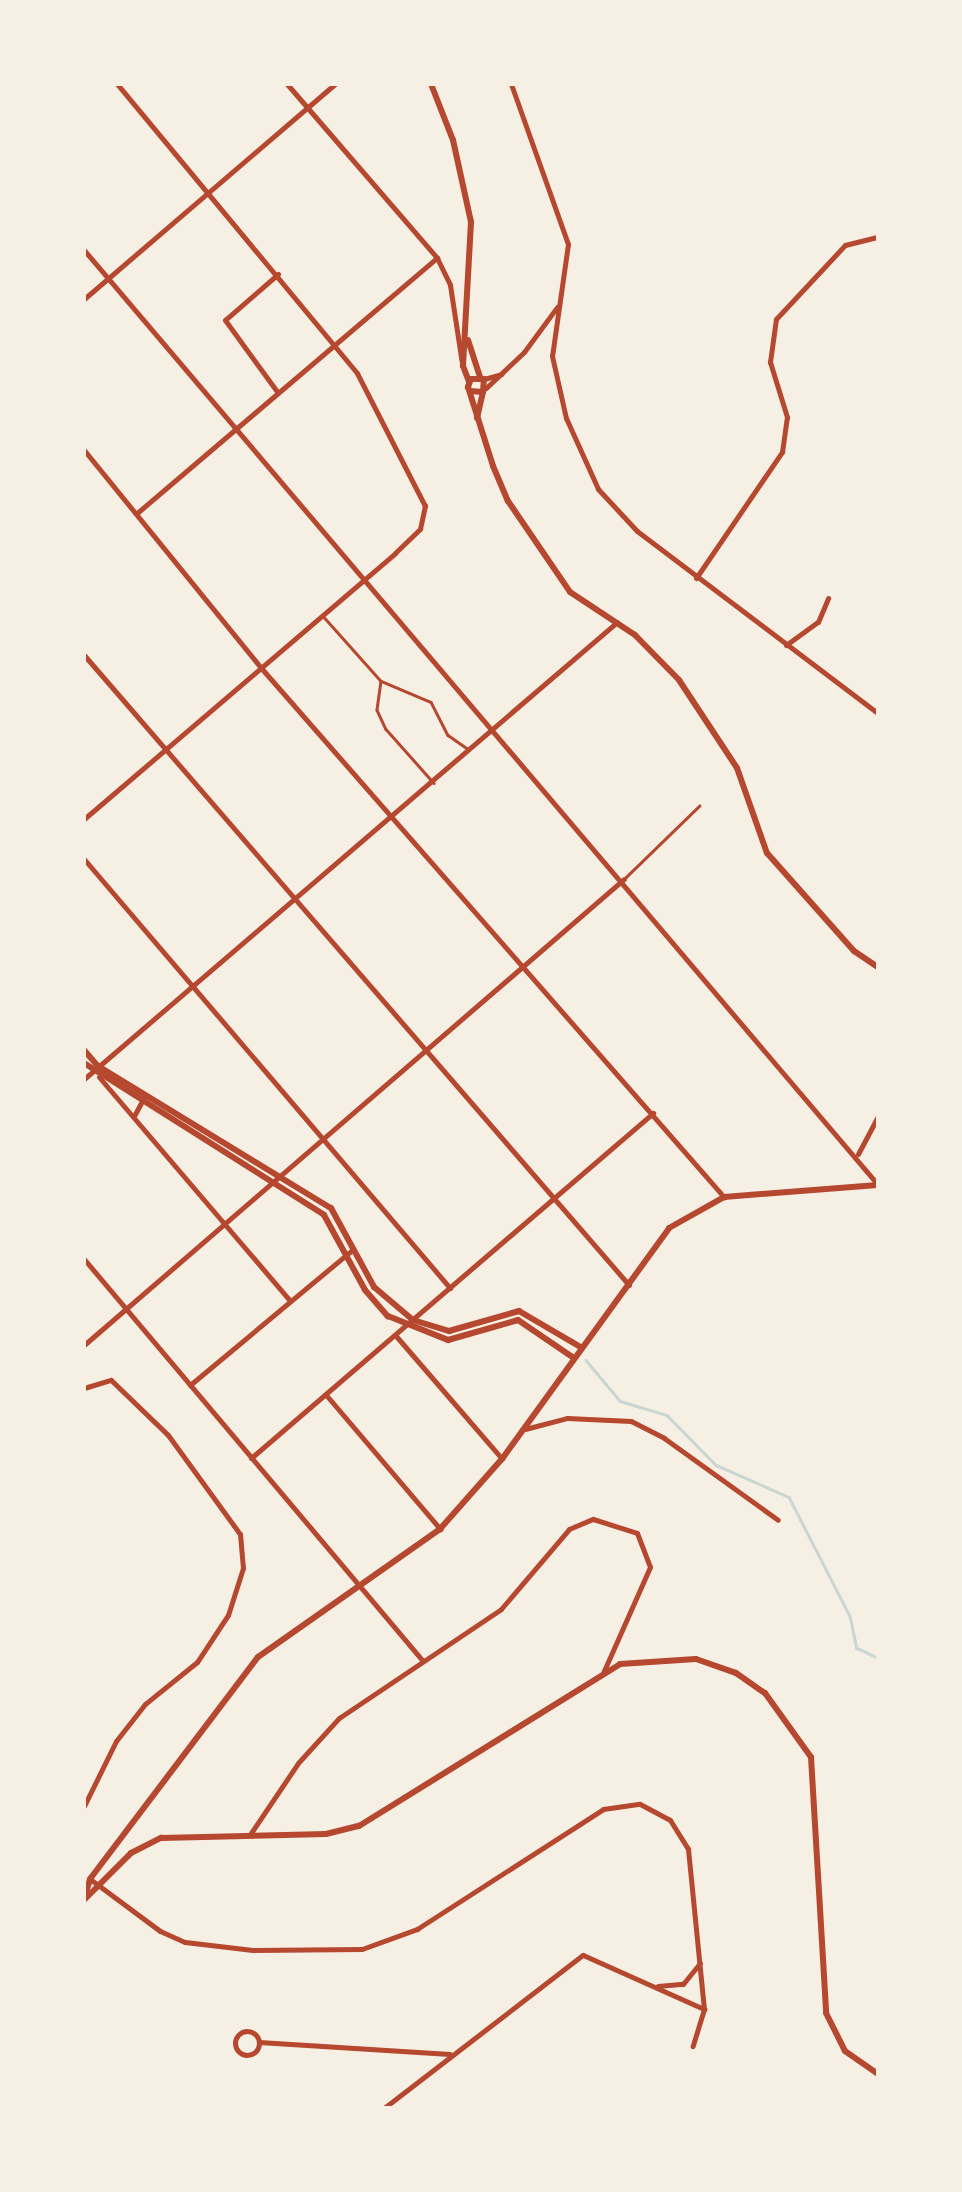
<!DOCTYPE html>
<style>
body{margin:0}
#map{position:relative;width:962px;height:2192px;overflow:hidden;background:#f6efe4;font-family:Poppins,sans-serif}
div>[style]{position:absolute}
.stream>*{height:2.5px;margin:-1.25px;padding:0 1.25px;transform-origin:1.25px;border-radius:1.25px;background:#c9d6d2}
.service>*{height:2.5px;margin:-1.25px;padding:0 1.25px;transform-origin:1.25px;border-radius:1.25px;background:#b5482f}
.minor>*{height:5px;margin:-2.5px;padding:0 2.5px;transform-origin:2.5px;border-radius:2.5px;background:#b5482f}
.minor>.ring{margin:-2.5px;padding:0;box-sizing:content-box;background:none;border:5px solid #b5482f;border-radius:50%}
.tertiary>*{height:6px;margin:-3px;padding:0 3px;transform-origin:3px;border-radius:3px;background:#b5482f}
span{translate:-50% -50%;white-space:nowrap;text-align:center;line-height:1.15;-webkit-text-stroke:5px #f6efe4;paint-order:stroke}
.frame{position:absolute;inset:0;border:86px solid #f6efe4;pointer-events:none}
</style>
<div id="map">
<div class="stream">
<div style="left:586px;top:1360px;width:53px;rotate:50.3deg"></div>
<div style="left:620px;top:1401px;width:49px;rotate:16.6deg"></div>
<div style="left:667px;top:1415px;width:70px;rotate:45.6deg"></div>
<div style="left:716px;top:1465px;width:80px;rotate:23.7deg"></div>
<div style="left:789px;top:1497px;width:134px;rotate:62.9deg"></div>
<div style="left:850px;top:1616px;width:33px;rotate:78deg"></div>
<div style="left:857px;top:1648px;width:23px;rotate:25deg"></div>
</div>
<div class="service">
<div style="left:324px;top:617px;width:86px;rotate:48.3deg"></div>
<div style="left:381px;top:681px;width:54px;rotate:22.8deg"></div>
<div style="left:431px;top:702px;width:37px;rotate:63deg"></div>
<div style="left:448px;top:735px;width:24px;rotate:35deg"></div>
<div style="left:381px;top:681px;width:29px;rotate:98deg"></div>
<div style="left:377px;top:710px;width:21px;rotate:65deg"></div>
<div style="left:386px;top:729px;width:72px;rotate:48.4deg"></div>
<div style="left:624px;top:879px;width:105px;rotate:-44.2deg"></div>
</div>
<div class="minor">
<div style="left:287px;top:84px;width:230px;rotate:49.2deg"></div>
<div style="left:437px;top:258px;width:30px;rotate:64deg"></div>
<div style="left:450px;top:285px;width:79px;rotate:81.3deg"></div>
<div style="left:511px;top:84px;width:170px;rotate:70.4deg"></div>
<div style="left:568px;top:244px;width:113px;rotate:98.1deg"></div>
<div style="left:552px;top:356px;width:64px;rotate:77.3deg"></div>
<div style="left:566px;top:418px;width:78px;rotate:65.7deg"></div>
<div style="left:598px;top:489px;width:57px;rotate:47.1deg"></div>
<div style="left:637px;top:531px;width:302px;rotate:37.1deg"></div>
<div style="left:84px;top:250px;width:1227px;rotate:49.66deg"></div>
<div style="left:278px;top:274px;width:70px;rotate:139deg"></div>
<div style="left:225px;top:320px;width:90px;rotate:54deg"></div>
<div style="left:84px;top:299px;width:330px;rotate:-40.6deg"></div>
<div style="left:484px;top:379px;width:18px;rotate:-16deg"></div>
<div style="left:486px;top:388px;width:52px;rotate:-43.5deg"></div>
<div style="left:524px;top:352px;width:56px;rotate:-53.7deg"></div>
<div style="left:84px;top:450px;width:282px;rotate:50.9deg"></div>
<div style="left:262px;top:669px;width:702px;rotate:48.81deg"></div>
<div style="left:137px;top:513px;width:394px;rotate:-40.4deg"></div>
<div style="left:696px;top:578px;width:153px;rotate:-55.7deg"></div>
<div style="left:782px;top:452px;width:35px;rotate:-82deg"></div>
<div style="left:787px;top:417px;width:58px;rotate:-107.2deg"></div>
<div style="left:770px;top:362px;width:43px;rotate:-82.1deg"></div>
<div style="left:776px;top:319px;width:101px;rotate:-47deg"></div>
<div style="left:845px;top:245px;width:34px;rotate:-14deg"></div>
<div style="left:786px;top:645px;width:39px;rotate:-36deg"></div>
<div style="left:818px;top:622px;width:26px;rotate:-67deg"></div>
<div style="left:84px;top:655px;width:833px;rotate:49.14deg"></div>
<div style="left:84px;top:819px;width:409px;rotate:-40.5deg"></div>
<div style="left:395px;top:553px;width:35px;rotate:-44deg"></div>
<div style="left:420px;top:529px;width:24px;rotate:-78deg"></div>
<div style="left:425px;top:506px;width:149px;rotate:-117.1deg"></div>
<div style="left:357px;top:373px;width:376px;rotate:-129.7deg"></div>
<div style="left:84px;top:859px;width:564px;rotate:49.53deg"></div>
<div style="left:99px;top:1077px;width:294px;rotate:49.5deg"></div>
<div style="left:84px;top:1079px;width:702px;rotate:-40.61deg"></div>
<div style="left:134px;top:1116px;width:21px;rotate:-62deg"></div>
<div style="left:858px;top:1154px;width:43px;rotate:-62.2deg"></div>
<div style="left:84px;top:1259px;width:524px;rotate:49.87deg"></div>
<div style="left:396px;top:1336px;width:162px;rotate:49.2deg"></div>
<div style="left:84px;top:1345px;width:713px;rotate:-40.79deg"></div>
<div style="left:190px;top:1385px;width:212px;rotate:-39.8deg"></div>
<div style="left:84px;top:1388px;width:28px;rotate:-17deg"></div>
<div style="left:111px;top:1380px;width:79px;rotate:44deg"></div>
<div style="left:168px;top:1435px;width:122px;rotate:54deg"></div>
<div style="left:240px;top:1534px;width:34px;rotate:85deg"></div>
<div style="left:243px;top:1568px;width:49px;rotate:107.7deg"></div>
<div style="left:228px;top:1615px;width:56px;rotate:123.4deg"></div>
<div style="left:197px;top:1662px;width:67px;rotate:141.1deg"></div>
<div style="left:145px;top:1704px;width:47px;rotate:128.1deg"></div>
<div style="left:116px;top:1741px;width:72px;rotate:116.2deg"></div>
<div style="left:327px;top:1396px;width:175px;rotate:49.6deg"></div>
<div style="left:525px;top:1429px;width:43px;rotate:-14.7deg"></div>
<div style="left:567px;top:1418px;width:64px;rotate:2.7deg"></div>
<div style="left:631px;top:1421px;width:37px;rotate:27deg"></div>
<div style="left:664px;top:1438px;width:140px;rotate:35.7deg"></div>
<div style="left:251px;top:1458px;width:530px;rotate:-40.64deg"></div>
<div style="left:251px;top:1833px;width:84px;rotate:-56.1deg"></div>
<div style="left:298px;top:1763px;width:61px;rotate:-47.7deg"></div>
<div style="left:339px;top:1718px;width:195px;rotate:-33.9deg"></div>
<div style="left:501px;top:1609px;width:105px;rotate:-49.6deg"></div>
<div style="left:569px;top:1529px;width:26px;rotate:-23deg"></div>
<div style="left:593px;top:1519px;width:46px;rotate:17.7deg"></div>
<div style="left:637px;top:1533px;width:36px;rotate:69deg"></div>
<div style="left:650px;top:1567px;width:116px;rotate:113.9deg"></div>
<div style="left:90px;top:1879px;width:87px;rotate:36.6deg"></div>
<div style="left:160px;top:1931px;width:27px;rotate:24deg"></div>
<div style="left:185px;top:1942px;width:68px;rotate:6.7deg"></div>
<div style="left:253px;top:1950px;width:109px;rotate:-0.5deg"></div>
<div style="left:362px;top:1949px;width:59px;rotate:-20deg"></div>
<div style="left:417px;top:1929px;width:221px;rotate:-32.8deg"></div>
<div style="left:603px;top:1809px;width:37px;rotate:-8deg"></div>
<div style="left:640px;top:1804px;width:34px;rotate:28deg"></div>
<div style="left:670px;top:1820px;width:34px;rotate:58deg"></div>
<div style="left:688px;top:1849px;width:161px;rotate:84.3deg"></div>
<div style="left:704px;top:2009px;width:39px;rotate:107deg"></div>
<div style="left:658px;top:1986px;width:25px;rotate:-5deg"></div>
<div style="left:683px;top:1984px;width:27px;rotate:-51deg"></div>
<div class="ring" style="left:235px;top:2031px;width:19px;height:19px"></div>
<div style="left:259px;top:2042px;width:191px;rotate:3.6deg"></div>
<div style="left:384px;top:2108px;width:251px;rotate:-37.6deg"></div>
<div style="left:583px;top:1955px;width:133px;rotate:24.1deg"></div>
</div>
<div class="tertiary">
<div style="left:431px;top:84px;width:60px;rotate:68.6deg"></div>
<div style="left:453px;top:140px;width:84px;rotate:77.6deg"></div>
<div style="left:471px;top:222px;width:144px;rotate:93.2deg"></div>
<div style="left:463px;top:366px;width:17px;rotate:69deg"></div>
<div style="left:468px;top:340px;width:39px;rotate:72deg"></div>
<div style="left:470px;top:391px;width:13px;rotate:4deg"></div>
<div style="left:483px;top:392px;width:13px;rotate:-86deg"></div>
<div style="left:484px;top:379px;width:13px;rotate:180deg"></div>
<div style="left:471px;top:379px;width:9px;rotate:111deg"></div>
<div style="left:468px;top:387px;width:83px;rotate:72.4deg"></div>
<div style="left:493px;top:466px;width:38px;rotate:67deg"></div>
<div style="left:508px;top:501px;width:110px;rotate:55.7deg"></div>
<div style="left:570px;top:592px;width:78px;rotate:33.5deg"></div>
<div style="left:635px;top:635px;width:63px;rotate:45.6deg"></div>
<div style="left:679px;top:680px;width:105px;rotate:56.6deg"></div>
<div style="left:737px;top:768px;width:90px;rotate:70.6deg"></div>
<div style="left:767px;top:853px;width:131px;rotate:48.4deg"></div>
<div style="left:854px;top:951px;width:29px;rotate:34deg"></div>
<div style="left:477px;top:418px;width:27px;rotate:-77deg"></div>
<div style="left:84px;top:1050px;width:21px;rotate:49deg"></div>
<div style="left:98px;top:1066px;width:273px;rotate:31.4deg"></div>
<div style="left:331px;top:1208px;width:90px;rotate:61.4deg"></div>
<div style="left:374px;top:1287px;width:51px;rotate:40.2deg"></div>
<div style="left:413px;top:1320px;width:38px;rotate:17deg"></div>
<div style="left:449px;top:1331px;width:73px;rotate:-15.9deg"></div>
<div style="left:519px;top:1311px;width:73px;rotate:30.4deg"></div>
<div style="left:84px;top:1063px;width:284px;rotate:32.3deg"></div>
<div style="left:324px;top:1215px;width:85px;rotate:61.3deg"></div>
<div style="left:365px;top:1290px;width:35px;rotate:49deg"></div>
<div style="left:388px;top:1316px;width:65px;rotate:21.8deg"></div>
<div style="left:448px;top:1340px;width:73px;rotate:-15.9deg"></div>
<div style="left:518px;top:1320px;width:68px;rotate:34.2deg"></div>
<div style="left:84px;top:1898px;width:20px;rotate:-72deg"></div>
<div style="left:90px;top:1879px;width:278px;rotate:-52.9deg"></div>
<div style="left:258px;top:1657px;width:223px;rotate:-35.1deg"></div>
<div style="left:440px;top:1529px;width:94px;rotate:-48.5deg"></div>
<div style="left:502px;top:1459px;width:285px;rotate:-54.1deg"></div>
<div style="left:669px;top:1228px;width:63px;rotate:-29.4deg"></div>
<div style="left:724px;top:1197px;width:154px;rotate:-4.5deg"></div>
<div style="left:84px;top:1900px;width:66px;rotate:-45deg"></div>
<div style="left:131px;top:1853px;width:34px;rotate:-27deg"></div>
<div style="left:161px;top:1838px;width:165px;rotate:-1.4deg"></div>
<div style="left:326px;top:1834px;width:34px;rotate:-14deg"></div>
<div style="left:359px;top:1826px;width:307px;rotate:-31.8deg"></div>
<div style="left:620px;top:1664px;width:76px;rotate:-3.8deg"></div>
<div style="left:696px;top:1659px;width:42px;rotate:19.3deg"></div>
<div style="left:736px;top:1673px;width:35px;rotate:35deg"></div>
<div style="left:765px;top:1693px;width:79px;rotate:54.3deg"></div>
<div style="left:811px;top:1757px;width:256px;rotate:86.6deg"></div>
<div style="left:826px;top:2013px;width:42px;rotate:63.4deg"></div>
<div style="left:845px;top:2051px;width:40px;rotate:34.9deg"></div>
</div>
<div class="frame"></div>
</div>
